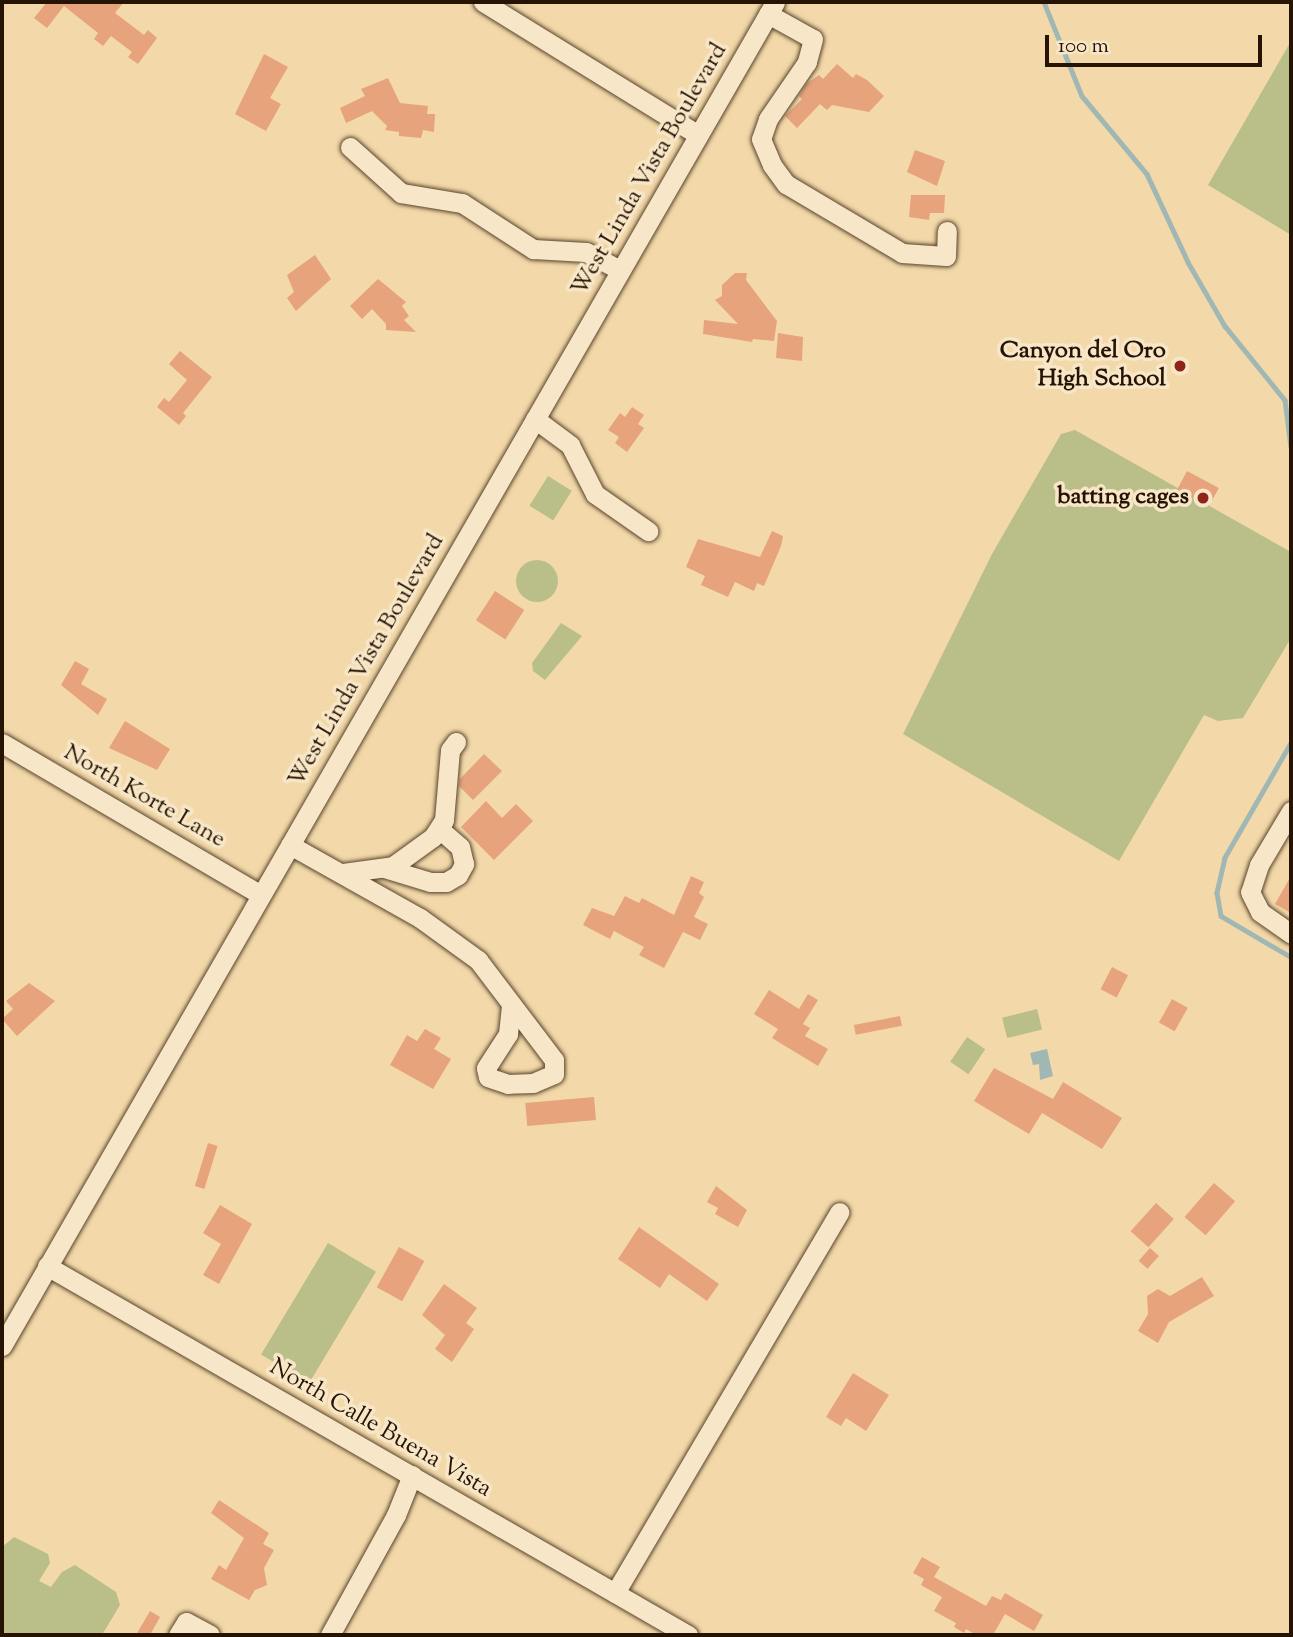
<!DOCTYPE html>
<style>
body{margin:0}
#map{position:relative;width:1293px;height:1637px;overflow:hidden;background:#f3d9a9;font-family:"Sorts Mill Goudy",serif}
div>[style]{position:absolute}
.green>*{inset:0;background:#babf89;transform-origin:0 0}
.round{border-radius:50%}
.water>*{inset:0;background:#a1b7b4}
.stream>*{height:4.5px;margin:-2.25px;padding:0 2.25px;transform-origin:2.25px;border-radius:2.25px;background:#a1b7b4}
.building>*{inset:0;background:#e7a37c;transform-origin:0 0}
.roads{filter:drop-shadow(0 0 2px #59442c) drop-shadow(0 0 2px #59442c)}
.minor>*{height:19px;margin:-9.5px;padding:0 9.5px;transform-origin:9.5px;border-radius:9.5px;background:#f7e6c7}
.dots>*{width:19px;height:19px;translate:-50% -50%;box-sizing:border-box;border:4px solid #f7e6c7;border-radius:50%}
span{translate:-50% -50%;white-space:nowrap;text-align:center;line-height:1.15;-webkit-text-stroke:7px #f7e6c7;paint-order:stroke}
.street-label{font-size:24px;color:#261303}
.poi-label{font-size:24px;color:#261303;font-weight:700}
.right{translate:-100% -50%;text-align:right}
.frame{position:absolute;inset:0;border:4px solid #261303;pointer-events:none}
.scale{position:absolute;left:1045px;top:35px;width:217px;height:32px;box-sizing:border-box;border:4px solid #261303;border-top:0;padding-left:9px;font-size:21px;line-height:24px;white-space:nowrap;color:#261303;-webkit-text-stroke:5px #f7e6c7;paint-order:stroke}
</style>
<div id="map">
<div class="green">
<div style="clip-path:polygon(1291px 41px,1291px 235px,1208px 185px)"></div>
<div style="clip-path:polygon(1075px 430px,1291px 552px,1291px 638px,1243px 718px,1218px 721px,1204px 715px,1119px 861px,903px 734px,992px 554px,1061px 434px)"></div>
<div style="left:548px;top:476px;width:28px;height:35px;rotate:32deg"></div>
<div class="round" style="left:516px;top:560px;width:42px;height:42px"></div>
<div style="clip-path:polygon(561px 623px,582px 636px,545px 680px,533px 671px,532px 663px)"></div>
<div style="left:1037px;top:1009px;width:21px;height:36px;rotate:76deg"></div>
<div style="left:967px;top:1037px;width:22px;height:30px;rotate:34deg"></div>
<div style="left:328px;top:1243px;width:56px;height:130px;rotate:31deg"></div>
<div style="clip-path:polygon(14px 1537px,48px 1554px,50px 1563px,39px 1581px,51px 1587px,62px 1572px,75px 1565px,116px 1592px,120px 1605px,102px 1635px,2px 1635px,2px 1547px)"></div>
</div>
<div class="water">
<div style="clip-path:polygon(1047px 1049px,1053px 1076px,1040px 1080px,1039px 1064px,1033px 1065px,1030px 1053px)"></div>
</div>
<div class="stream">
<div style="left:1044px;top:2px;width:101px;rotate:68deg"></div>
<div style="left:1082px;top:96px;width:102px;rotate:50.2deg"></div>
<div style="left:1147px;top:174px;width:97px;rotate:65deg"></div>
<div style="left:1188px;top:262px;width:74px;rotate:60deg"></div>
<div style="left:1225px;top:326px;width:95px;rotate:51deg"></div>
<div style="left:1285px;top:400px;width:47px;rotate:82.7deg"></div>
<div style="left:1291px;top:743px;width:133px;rotate:119.9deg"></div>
<div style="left:1225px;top:858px;width:36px;rotate:103deg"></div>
<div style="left:1217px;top:893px;width:23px;rotate:80deg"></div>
<div style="left:1221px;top:916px;width:81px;rotate:30.4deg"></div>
</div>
<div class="building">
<div style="clip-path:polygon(47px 2px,124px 2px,115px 13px,144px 35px,148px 30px,157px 38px,138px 64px,128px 57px,132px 52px,111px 36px,103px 46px,94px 39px,98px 33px,64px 6px,47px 28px,34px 18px)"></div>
<div style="clip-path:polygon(264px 54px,288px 67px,270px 98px,281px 104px,266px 131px,235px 114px)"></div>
<div style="clip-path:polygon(837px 64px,853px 78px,856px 74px,867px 80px,884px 96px,869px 112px,832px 105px,827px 110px,820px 104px,797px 128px,785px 116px,802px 99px,799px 96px,806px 84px,819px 75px,823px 79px)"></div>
<div style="clip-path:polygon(388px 78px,400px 103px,428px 106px,427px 114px,435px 114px,434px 132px,423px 130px,421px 138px,399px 136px,399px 132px,385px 130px,387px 126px,372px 111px,346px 123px,340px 108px,365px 96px,361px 89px)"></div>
<div style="clip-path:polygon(915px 150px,945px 161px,937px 186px,907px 172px)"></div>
<div style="clip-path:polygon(911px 195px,945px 195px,944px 213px,930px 213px,929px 220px,909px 217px)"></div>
<div style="clip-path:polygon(315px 255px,331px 279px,296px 311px,287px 298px,294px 292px,287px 275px)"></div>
<div style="clip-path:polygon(735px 273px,747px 273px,746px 280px,777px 321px,774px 341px,753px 339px,752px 342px,703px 334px,704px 320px,738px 324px,715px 300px,722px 296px,722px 285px)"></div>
<div style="clip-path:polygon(378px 279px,406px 302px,402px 306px,409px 316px,404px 320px,416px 332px,386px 330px,386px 324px,372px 309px,362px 319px,350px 306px)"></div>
<div style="clip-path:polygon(778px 333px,803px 337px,802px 361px,776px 358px)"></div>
<div style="clip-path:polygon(180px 351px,212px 377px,183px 413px,186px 416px,179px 425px,157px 407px,164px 398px,169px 402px,187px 380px,169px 364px)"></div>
<div style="clip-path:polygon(632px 407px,644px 415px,638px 424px,644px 428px,627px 452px,615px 443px,619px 437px,608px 430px,620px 413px,625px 417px)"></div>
<div style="left:1187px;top:471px;width:36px;height:21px;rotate:28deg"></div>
<div style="clip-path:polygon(772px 531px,783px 536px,781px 546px,764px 586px,757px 583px,754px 591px,735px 582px,728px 597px,701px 585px,705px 576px,686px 567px,698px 539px,760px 557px)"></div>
<div style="left:495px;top:591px;width:35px;height:35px;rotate:33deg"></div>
<div style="clip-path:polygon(75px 661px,89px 669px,81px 684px,107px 699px,98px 715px,61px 685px)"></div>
<div style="clip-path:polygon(125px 721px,170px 749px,157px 770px,109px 748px)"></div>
<div style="clip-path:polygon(484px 754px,502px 771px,473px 800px,459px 786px,460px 779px)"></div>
<div style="clip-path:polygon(486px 801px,502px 818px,516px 804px,533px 821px,494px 860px,461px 827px)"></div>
<div style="clip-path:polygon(691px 876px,704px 882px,699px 893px,704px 897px,694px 917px,708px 924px,700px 940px,683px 932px,664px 968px,639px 955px,644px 947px,614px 931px,610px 939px,583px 925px,592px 908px,614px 916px,625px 896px,639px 903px,642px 898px,674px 915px)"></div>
<div style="clip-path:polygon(1291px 876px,1291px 913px,1275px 904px)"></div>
<div style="left:1112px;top:967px;width:18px;height:25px;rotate:27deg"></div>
<div style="clip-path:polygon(29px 983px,55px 1001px,17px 1036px,2px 1019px,13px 1009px,6px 1001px)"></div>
<div style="clip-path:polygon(769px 990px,799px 1009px,808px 994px,818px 1000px,803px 1024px,810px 1028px,805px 1036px,828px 1049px,818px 1066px,772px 1038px,778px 1029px,754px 1014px)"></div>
<div style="left:1172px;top:999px;width:18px;height:27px;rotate:29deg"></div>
<div style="left:900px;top:1016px;width:10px;height:47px;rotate:79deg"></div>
<div style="clip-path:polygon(425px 1029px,441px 1038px,434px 1049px,451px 1059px,433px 1089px,390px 1065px,407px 1035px,417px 1041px)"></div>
<div style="clip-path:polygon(994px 1068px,1053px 1099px,1063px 1082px,1122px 1118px,1102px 1149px,1042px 1113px,1029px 1134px,974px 1101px)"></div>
<div style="left:594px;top:1097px;width:23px;height:69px;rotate:85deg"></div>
<div style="left:208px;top:1143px;width:10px;height:45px;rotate:17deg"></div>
<div style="left:1214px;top:1183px;width:28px;height:45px;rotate:41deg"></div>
<div style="clip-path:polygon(716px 1186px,747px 1210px,738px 1227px,715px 1214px,718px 1208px,707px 1202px)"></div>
<div style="left:1156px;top:1203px;width:24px;height:38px;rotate:42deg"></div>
<div style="clip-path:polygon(220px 1205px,252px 1224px,219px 1284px,203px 1275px,221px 1244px,203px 1233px)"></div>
<div style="clip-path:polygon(639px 1227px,719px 1284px,707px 1301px,669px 1274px,660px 1288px,618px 1259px)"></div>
<div style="left:399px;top:1247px;width:29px;height:46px;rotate:29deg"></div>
<div style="left:1150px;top:1248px;width:12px;height:17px;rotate:42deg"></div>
<div style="clip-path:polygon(1202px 1277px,1214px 1296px,1169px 1322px,1158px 1343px,1138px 1331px,1148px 1314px,1147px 1296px,1158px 1289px,1170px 1296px)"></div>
<div style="clip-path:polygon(444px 1284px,477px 1308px,466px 1323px,474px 1329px,452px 1362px,435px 1349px,445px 1335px,422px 1315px)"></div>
<div style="clip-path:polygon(853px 1373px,889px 1395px,866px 1431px,846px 1418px,841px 1426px,826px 1417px)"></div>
<div style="clip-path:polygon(219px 1500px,269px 1533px,263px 1544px,274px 1550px,264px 1568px,267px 1585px,255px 1590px,249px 1600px,211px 1579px,219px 1565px,226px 1570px,244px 1538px,211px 1513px)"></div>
<div style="clip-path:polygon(922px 1557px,940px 1567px,934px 1577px,986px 1606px,992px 1596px,1001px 1600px,1005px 1593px,1043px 1615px,1034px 1631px,1005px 1614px,993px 1635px,976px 1635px,966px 1629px,964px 1633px,954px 1627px,956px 1623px,934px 1611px,942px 1597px,921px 1585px,924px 1579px,913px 1573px)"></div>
<div style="clip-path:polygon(150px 1611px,160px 1617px,150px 1635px,136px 1635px)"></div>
</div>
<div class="roads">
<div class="minor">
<div style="left:483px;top:2px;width:253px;rotate:31.7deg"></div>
<div style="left:768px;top:14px;width:51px;rotate:29.1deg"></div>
<div style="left:813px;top:39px;width:24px;rotate:105deg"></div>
<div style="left:807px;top:62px;width:69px;rotate:124.4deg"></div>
<div style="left:768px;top:119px;width:21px;rotate:109deg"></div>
<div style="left:761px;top:139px;width:28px;rotate:67deg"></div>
<div style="left:772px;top:165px;width:24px;rotate:54deg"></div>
<div style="left:786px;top:184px;width:135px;rotate:30.7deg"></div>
<div style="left:902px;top:253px;width:44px;rotate:3.9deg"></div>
<div style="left:946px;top:256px;width:25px;rotate:-88deg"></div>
<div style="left:350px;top:147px;width:69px;rotate:42deg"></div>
<div style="left:401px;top:193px;width:62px;rotate:9.3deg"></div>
<div style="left:462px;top:203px;width:85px;rotate:32.9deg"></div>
<div style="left:533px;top:249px;width:53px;rotate:3.2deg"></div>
<div style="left:586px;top:252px;width:38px;rotate:28deg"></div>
<div style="left:535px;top:419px;width:44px;rotate:36.6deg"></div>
<div style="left:570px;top:445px;width:55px;rotate:63deg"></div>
<div style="left:595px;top:494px;width:65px;rotate:34.9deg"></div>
<div style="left:2px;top:743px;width:300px;rotate:30.4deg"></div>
<div style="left:1291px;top:811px;width:63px;rotate:120.7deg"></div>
<div style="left:1259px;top:865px;width:28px;rotate:108deg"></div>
<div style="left:1250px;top:892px;width:22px;rotate:63deg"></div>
<div style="left:1260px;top:912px;width:38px;rotate:35deg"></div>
<div style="left:290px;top:845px;width:149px;rotate:29.3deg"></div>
<div style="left:420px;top:918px;width:72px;rotate:35.9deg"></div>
<div style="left:478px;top:960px;width:126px;rotate:52.8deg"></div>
<div style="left:554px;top:1060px;width:14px;rotate:90deg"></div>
<div style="left:554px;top:1074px;width:23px;rotate:157deg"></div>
<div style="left:533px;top:1083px;width:25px;rotate:178deg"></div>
<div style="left:508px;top:1084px;width:21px;rotate:-161deg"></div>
<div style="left:488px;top:1077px;width:9px;rotate:-103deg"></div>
<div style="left:486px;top:1068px;width:40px;rotate:-57.1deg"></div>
<div style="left:508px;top:1034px;width:28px;rotate:-84deg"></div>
<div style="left:384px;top:868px;width:48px;rotate:16.9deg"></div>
<div style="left:430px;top:882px;width:16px"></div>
<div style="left:446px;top:882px;width:14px;rotate:-30deg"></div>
<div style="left:458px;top:875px;width:13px;rotate:-61deg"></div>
<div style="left:464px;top:864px;width:17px;rotate:-103deg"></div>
<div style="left:460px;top:847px;width:28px;rotate:-139deg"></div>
<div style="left:343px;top:873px;width:50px;rotate:-8deg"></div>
<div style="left:393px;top:866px;width:49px;rotate:-35.9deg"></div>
<div style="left:433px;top:837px;width:20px;rotate:-57deg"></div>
<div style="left:444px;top:820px;width:70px;rotate:-85.1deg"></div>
<div style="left:450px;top:750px;width:10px;rotate:-53deg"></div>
<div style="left:47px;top:1266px;width:740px;rotate:29.93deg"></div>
<div style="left:2px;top:1346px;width:1550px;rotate:-60.09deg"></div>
<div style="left:615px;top:1593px;width:442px;rotate:-59.5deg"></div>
<div style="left:178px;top:1635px;width:15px;rotate:-58deg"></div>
<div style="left:186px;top:1622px;width:27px;rotate:28deg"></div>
<div style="left:330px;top:1635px;width:137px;rotate:-61.2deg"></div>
<div style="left:396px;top:1515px;width:43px;rotate:-68.2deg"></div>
</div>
</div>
<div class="dots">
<div style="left:1180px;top:366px;background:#8f2418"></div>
<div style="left:1203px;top:498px;background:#8f2418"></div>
</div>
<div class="street-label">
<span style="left:650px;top:170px;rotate:-60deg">West Linda Vista Boulevard</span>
<span style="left:367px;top:661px;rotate:-60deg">West Linda Vista Boulevard</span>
<span style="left:144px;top:797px;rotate:30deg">North Korte Lane</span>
<span style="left:380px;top:1429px;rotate:30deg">North Calle Buena Vista</span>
</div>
<div class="poi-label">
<span class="right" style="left:1166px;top:366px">Canyon del Oro<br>High School</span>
<span class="right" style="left:1189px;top:498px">batting cages</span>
</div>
<div class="frame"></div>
<div class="scale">100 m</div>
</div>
